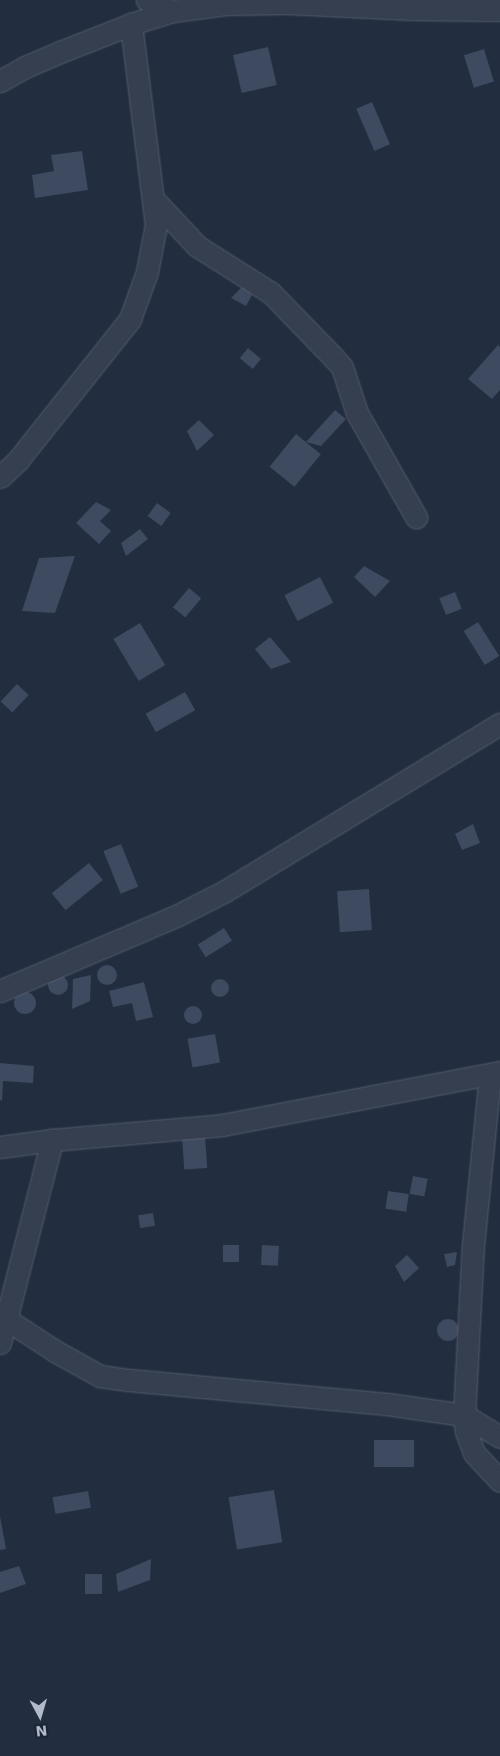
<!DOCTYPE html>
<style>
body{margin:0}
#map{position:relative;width:500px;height:1756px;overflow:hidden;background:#222d3f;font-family:"DejaVu Sans",sans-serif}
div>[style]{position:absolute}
.building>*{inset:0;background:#3d4a5f;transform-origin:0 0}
.round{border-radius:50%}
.roads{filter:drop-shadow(0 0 1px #545d6d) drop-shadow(0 0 1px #545d6d)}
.street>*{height:21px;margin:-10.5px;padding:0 10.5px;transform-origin:10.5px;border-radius:10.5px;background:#363f4f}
span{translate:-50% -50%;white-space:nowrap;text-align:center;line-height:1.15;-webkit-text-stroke:4px #1b2434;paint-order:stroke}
.north{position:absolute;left:15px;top:1691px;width:50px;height:50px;-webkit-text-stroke:4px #1b2434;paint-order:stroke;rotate:174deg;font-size:14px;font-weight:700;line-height:20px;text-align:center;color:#b2baca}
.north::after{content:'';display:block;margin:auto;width:18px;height:22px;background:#b2baca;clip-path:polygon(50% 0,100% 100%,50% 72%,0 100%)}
</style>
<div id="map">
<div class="building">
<div style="left:268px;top:47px;width:39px;height:36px;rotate:77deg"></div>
<div style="left:484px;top:49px;width:34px;height:21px;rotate:73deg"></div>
<div style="left:372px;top:102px;width:46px;height:17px;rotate:67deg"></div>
<div style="clip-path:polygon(82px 151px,88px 190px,35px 198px,32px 175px,54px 171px,51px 155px)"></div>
<div style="clip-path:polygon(243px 286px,252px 295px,246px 306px,231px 298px)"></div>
<div style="clip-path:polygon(498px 345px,500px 347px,500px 390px,492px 399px,468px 379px)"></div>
<div style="left:248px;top:348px;width:17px;height:13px;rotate:40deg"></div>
<div style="clip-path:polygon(335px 410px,346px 419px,321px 446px,306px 442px)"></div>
<div style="clip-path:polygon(199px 420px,214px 435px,197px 451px,187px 431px)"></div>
<div style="left:296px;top:434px;width:32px;height:42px;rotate:39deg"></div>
<div style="clip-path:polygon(96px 502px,111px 510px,100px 521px,111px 531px,99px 544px,76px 523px)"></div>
<div style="left:157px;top:503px;width:17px;height:16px;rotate:36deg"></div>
<div style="clip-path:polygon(140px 529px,148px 539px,126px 556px,121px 543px)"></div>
<div style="clip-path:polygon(75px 556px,55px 613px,22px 611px,39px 558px)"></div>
<div style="clip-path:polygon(364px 566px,390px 581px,375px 597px,354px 577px)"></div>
<div style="left:320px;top:577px;width:29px;height:40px;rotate:63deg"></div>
<div style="left:189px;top:588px;width:16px;height:25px;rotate:40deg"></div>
<div style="left:455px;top:592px;width:18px;height:17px;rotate:68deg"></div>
<div style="left:478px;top:622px;width:40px;height:17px;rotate:58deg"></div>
<div style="left:140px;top:623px;width:49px;height:31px;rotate:59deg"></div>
<div style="clip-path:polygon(270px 637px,291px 662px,271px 669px,255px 649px)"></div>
<div style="left:17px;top:684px;width:16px;height:24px;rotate:43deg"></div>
<div style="left:185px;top:692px;width:21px;height:45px;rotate:61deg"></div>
<div style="clip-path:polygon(473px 824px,480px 843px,462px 850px,455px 834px)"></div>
<div style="left:121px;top:844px;width:46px;height:19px;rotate:68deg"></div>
<div style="left:89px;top:863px;width:22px;height:48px;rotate:51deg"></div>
<div style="left:369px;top:889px;width:41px;height:32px;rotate:86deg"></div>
<div style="left:224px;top:928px;width:15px;height:31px;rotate:58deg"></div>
<div class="round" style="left:97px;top:965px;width:20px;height:20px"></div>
<div style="clip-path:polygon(91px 975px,90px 1001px,72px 1009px,73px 979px)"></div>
<div class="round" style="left:48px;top:975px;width:20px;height:20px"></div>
<div class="round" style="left:211px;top:979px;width:18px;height:18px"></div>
<div style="clip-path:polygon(144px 982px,153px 1017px,136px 1021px,132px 1003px,113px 1007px,109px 991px)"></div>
<div class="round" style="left:14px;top:992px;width:22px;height:22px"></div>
<div class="round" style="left:184px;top:1006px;width:18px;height:18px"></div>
<div style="left:215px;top:1034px;width:29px;height:28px;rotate:80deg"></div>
<div style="clip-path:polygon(0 1063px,34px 1066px,33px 1083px,3px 1081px,2px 1101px,0 1100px)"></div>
<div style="left:205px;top:1136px;width:32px;height:23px;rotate:86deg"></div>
<div style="left:413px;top:1176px;width:15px;height:18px;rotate:11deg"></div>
<div style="left:388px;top:1191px;width:21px;height:18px;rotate:8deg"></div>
<div style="left:153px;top:1213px;width:13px;height:15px;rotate:81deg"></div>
<div style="left:223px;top:1245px;width:16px;height:17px"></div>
<div style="left:262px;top:1245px;width:17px;height:20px;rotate:3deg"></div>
<div style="clip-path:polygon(457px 1252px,455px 1265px,447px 1267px,444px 1254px)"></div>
<div style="clip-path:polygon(407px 1255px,419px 1268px,404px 1282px,395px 1266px)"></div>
<div class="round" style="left:437px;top:1319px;width:22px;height:22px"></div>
<div style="left:374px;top:1440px;width:40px;height:27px"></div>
<div style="left:274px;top:1490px;width:53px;height:46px;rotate:81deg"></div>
<div style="left:88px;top:1491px;width:17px;height:36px;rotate:80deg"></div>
<div style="clip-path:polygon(0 1516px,6px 1549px,0 1550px)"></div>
<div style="clip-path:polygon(151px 1559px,150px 1580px,118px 1592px,116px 1574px)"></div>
<div style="clip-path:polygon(19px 1566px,26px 1584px,0 1593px,0 1572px)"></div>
<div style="left:85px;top:1574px;width:17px;height:20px"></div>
</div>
<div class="roads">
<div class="street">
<div style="left:147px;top:0;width:28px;rotate:23deg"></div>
<div style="left:0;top:81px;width:29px;rotate:-29deg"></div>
<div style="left:25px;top:67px;width:38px;rotate:-23deg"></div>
<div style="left:60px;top:52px;width:76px;rotate:-21.5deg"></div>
<div style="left:131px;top:24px;width:44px;rotate:-17.2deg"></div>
<div style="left:173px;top:11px;width:53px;rotate:-7.5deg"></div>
<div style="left:226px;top:4px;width:61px;rotate:-0.9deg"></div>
<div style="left:287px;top:3px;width:126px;rotate:2.7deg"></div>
<div style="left:413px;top:9px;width:87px;rotate:0.7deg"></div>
<div style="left:154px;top:200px;width:63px;rotate:46.9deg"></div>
<div style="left:197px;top:246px;width:88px;rotate:32.4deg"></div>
<div style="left:271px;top:293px;width:89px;rotate:45.9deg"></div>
<div style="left:333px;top:357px;width:13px;rotate:48deg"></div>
<div style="left:342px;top:367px;width:48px;rotate:71.9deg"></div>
<div style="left:357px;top:413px;width:120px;rotate:60.4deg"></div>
<div style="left:0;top:477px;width:25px;rotate:-43deg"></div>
<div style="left:18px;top:460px;width:180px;rotate:-51.5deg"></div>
<div style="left:130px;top:319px;width:50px;rotate:-70.1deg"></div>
<div style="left:147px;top:272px;width:48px;rotate:-79.2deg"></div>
<div style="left:156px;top:225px;width:203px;rotate:-97.1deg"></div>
<div style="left:0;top:991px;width:191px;rotate:-23.1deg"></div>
<div style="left:176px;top:916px;width:55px;rotate:-27deg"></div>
<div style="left:225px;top:891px;width:322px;rotate:-31.3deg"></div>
<div style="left:490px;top:1075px;width:170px;rotate:95.7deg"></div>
<div style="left:473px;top:1244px;width:171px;rotate:93deg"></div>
<div style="left:464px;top:1415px;width:16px;rotate:83deg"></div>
<div style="left:466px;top:1431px;width:23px;rotate:70deg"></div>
<div style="left:474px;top:1453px;width:38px;rotate:47deg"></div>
<div style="left:0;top:1147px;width:52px;rotate:-7.7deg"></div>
<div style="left:52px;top:1140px;width:171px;rotate:-5deg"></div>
<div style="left:222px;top:1125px;width:283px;rotate:-10.8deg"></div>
<div style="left:6px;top:1319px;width:59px;rotate:33.1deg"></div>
<div style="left:55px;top:1351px;width:51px;rotate:29.1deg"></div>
<div style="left:100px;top:1376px;width:29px;rotate:8deg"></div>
<div style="left:129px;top:1380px;width:259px;rotate:5.3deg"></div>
<div style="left:387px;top:1404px;width:78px;rotate:8.1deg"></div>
<div style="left:464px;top:1415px;width:42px;rotate:31.4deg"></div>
<div style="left:0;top:1343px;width:210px;rotate:-75.6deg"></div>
</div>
</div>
<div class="north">N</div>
</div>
